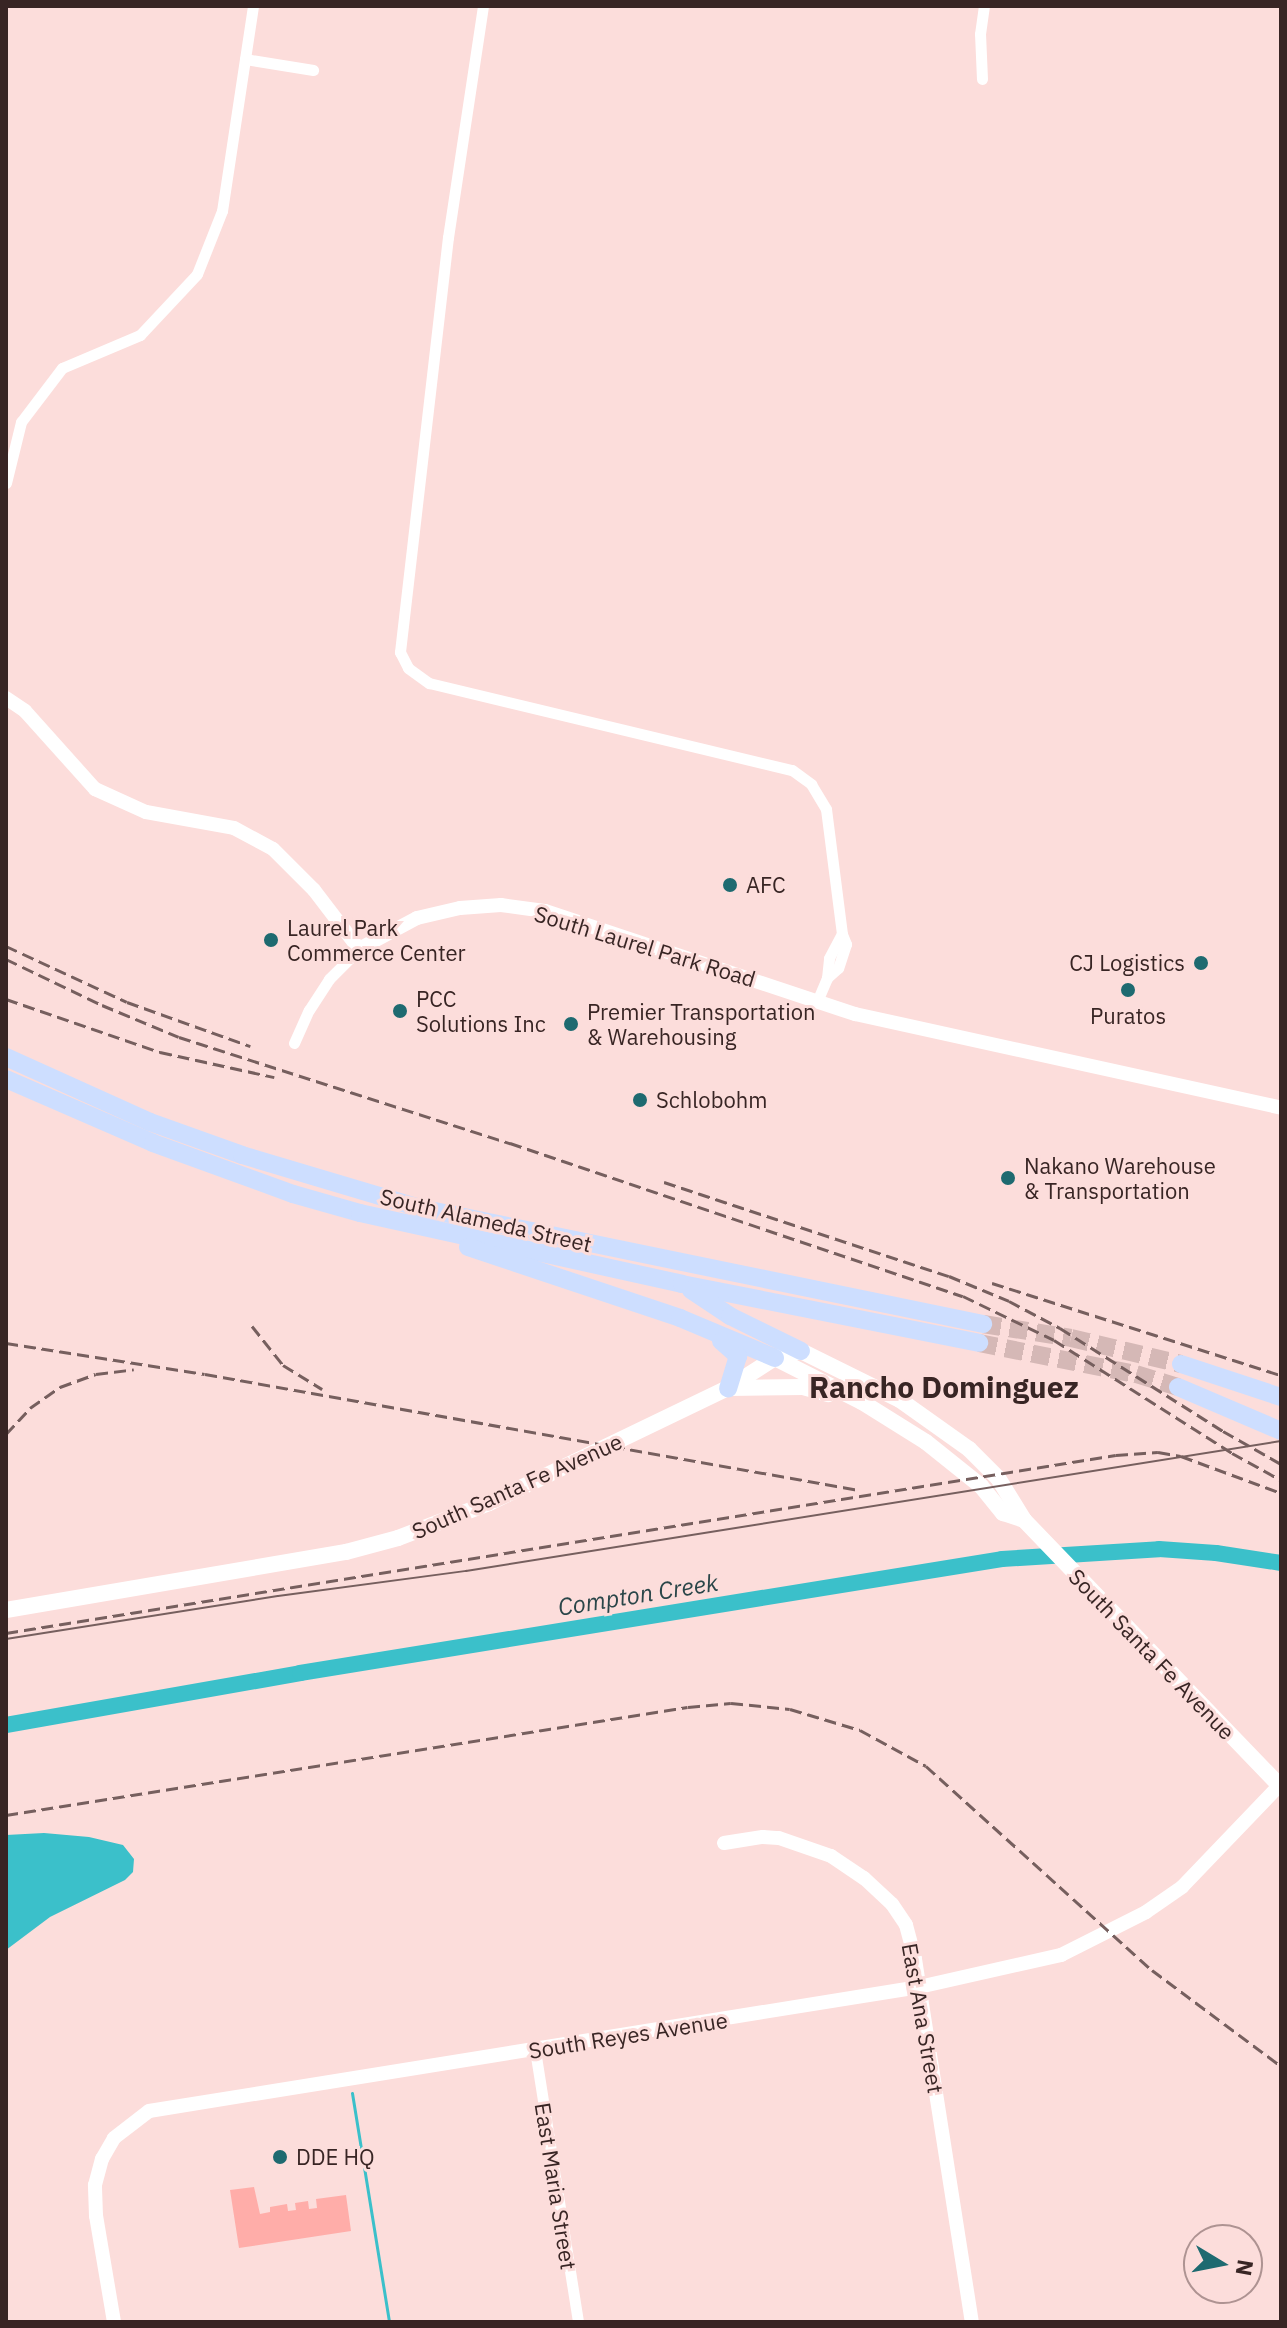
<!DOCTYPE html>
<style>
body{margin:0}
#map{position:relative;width:1287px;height:2328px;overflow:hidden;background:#fcdddb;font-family:"IBM Plex Sans",sans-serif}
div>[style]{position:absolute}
.green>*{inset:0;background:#ffada9}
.water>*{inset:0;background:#3bc0ca}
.stream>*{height:3px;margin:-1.5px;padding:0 1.5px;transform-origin:1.5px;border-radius:1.5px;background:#3bc0ca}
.river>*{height:16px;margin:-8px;padding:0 8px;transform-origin:8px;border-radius:8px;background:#3bc0ca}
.primary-tunnel>*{height:18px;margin-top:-9px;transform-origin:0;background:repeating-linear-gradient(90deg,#d5b8b6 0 18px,transparent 0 27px)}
.minor>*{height:11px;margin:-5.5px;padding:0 5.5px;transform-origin:5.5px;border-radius:5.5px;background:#fff}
.tertiary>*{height:14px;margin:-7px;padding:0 7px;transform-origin:7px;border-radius:7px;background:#fff}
.secondary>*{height:16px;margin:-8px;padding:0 8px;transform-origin:8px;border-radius:8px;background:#fff}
.primary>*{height:18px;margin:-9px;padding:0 9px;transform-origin:9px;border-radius:9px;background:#cddeff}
.tram>*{height:2px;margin:-1px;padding:0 1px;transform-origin:1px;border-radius:1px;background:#765f5e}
.rail>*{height:3px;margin-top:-1.5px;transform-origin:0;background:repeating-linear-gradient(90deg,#765f5e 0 12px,transparent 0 18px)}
.dots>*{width:22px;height:22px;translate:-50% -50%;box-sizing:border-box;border:4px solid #fcdddb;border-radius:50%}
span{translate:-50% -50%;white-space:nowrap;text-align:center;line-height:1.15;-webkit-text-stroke:6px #fcdddb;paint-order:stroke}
.poi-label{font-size:22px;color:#382524}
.left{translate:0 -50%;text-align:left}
.right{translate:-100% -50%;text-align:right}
.street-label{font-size:22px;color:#382524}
.water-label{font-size:24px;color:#2a4649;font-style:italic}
.district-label{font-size:30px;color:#382524;font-weight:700}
.frame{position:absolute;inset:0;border:8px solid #382524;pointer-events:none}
.north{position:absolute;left:1183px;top:2224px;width:80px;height:80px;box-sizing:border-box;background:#fcdddb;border:2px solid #ae9392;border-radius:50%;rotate:100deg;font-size:22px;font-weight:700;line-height:32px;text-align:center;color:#382524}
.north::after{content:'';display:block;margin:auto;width:28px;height:36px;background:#1e6a70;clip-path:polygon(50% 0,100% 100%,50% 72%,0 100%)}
</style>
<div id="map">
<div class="green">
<div style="clip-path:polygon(254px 2187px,260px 2214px,270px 2212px,270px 2207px,287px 2204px,288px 2211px,296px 2210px,295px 2203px,308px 2201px,309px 2209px,317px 2208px,316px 2199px,346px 2195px,351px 2231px,239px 2248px,230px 2190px)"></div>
</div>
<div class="water">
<div style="clip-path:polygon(44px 1833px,89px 1837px,123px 1845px,134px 1859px,133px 1872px,125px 1880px,50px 1917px,6px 1950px,6px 1835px)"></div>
</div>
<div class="stream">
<div style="left:352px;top:2093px;width:232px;rotate:80.8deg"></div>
</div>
<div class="river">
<div style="left:6px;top:1725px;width:299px;rotate:-10deg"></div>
<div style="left:300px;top:1673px;width:711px;rotate:-9.22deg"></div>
<div style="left:1002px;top:1559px;width:157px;rotate:-3.6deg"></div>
<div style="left:1159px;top:1549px;width:57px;rotate:4deg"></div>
<div style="left:1216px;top:1553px;width:66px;rotate:8.7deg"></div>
</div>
<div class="primary-tunnel">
<div style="left:983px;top:1324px;width:89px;rotate:9deg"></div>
<div style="left:1071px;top:1338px;width:113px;rotate:13.3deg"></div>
<div style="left:979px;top:1343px;width:160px;rotate:11.2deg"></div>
<div style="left:1136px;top:1374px;width:44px;rotate:17.2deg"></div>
</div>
<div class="minor">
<div style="left:483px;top:6px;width:234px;rotate:98.6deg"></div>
<div style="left:448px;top:237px;width:418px;rotate:96.6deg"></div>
<div style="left:400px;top:652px;width:18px;rotate:63deg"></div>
<div style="left:408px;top:668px;width:26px;rotate:36deg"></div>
<div style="left:429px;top:683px;width:373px;rotate:13.5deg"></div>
<div style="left:792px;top:770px;width:24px;rotate:36deg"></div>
<div style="left:811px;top:784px;width:29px;rotate:59deg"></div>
<div style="left:826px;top:809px;width:126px;rotate:82.7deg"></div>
<div style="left:842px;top:934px;width:11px;rotate:68deg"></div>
<div style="left:846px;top:944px;width:25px;rotate:108deg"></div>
<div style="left:838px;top:968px;width:15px;rotate:138deg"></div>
<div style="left:827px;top:978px;width:26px;rotate:113deg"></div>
<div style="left:245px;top:59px;width:69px;rotate:9.2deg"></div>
<div style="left:982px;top:79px;width:45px;rotate:-92.5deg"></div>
<div style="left:980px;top:34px;width:28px;rotate:-82deg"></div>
<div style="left:6px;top:483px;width:63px;rotate:-76.2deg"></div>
<div style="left:21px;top:422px;width:68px;rotate:-52.8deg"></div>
<div style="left:62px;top:368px;width:85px;rotate:-22.9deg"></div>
<div style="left:140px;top:335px;width:83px;rotate:-46.9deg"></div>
<div style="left:197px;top:274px;width:68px;rotate:-68.4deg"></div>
<div style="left:222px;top:211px;width:207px;rotate:-81.4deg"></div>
<div style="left:827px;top:978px;width:20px;rotate:-84deg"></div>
<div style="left:829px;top:958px;width:27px;rotate:-62deg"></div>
<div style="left:294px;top:1043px;width:36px;rotate:-66deg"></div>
<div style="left:309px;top:1010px;width:37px;rotate:-57deg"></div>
<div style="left:329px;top:979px;width:42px;rotate:-45deg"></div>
<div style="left:535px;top:2050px;width:275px;rotate:81deg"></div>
</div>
<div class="tertiary">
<div style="left:6px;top:698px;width:23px;rotate:34deg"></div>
<div style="left:25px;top:711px;width:105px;rotate:48.1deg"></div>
<div style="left:95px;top:789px;width:56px;rotate:24.3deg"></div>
<div style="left:146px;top:812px;width:89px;rotate:10.3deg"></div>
<div style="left:234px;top:828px;width:44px;rotate:28.3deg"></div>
<div style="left:273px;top:849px;width:58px;rotate:45deg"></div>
<div style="left:314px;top:890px;width:74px;rotate:52.7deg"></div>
<div style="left:359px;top:949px;width:66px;rotate:-28.1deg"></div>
<div style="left:417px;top:918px;width:44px;rotate:-13.1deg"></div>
<div style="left:460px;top:908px;width:41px;rotate:-4.2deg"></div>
<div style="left:501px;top:905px;width:44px;rotate:7.8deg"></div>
<div style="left:545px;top:911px;width:327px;rotate:18.4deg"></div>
<div style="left:855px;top:1014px;width:436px;rotate:12.4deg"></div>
<div style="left:724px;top:1843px;width:39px;rotate:-9deg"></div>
<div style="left:763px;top:1837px;width:16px;rotate:4deg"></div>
<div style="left:779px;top:1838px;width:55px;rotate:19.1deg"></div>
<div style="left:831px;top:1856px;width:40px;rotate:34deg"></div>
<div style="left:864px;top:1878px;width:38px;rotate:43deg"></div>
<div style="left:892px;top:1904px;width:25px;rotate:56deg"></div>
<div style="left:906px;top:1925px;width:35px;rotate:75deg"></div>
<div style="left:915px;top:1959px;width:367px;rotate:81.1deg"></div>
<div style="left:114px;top:2322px;width:108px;rotate:-99.6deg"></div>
<div style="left:96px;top:2216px;width:31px;rotate:-92deg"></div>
<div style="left:95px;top:2185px;width:27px;rotate:-75deg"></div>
<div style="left:102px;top:2159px;width:24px;rotate:-60deg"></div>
<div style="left:114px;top:2138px;width:44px;rotate:-37.6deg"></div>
<div style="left:149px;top:2111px;width:780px;rotate:-9.15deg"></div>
<div style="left:919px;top:1987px;width:146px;rotate:-12.7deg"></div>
<div style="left:1061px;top:1955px;width:95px;rotate:-26.8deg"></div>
<div style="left:1146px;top:1912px;width:44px;rotate:-34.8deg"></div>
<div style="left:1182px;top:1887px;width:140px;rotate:-46.2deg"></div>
</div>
<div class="secondary">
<div style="left:775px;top:1358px;width:97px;rotate:26.8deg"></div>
<div style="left:862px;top:1402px;width:75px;rotate:32deg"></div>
<div style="left:926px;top:1442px;width:70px;rotate:38.7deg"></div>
<div style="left:981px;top:1486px;width:35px;rotate:51deg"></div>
<div style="left:1003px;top:1513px;width:22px;rotate:18deg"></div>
<div style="left:728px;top:1388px;width:75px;rotate:-0.8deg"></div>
<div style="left:803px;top:1387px;width:26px;rotate:16deg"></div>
<div style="left:6px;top:1610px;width:345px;rotate:-9.7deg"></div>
<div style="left:346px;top:1552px;width:54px;rotate:-15.1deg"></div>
<div style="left:398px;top:1538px;width:97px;rotate:-21deg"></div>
<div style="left:489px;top:1503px;width:265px;rotate:-25.7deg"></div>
<div style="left:728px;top:1388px;width:56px;rotate:-32.6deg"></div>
<div style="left:775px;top:1358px;width:27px;rotate:-15deg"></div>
<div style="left:801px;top:1351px;width:110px;rotate:26.3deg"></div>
<div style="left:900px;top:1400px;width:85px;rotate:35.4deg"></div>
<div style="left:969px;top:1449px;width:41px;rotate:45deg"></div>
<div style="left:998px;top:1478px;width:49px;rotate:58.2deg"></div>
<div style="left:1024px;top:1520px;width:371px;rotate:46.1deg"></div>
</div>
<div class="primary">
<div style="left:6px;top:1057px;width:158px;rotate:24.3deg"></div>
<div style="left:150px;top:1122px;width:98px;rotate:19.7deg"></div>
<div style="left:242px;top:1155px;width:186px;rotate:16.6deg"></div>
<div style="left:420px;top:1208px;width:575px;rotate:11.64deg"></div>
<div style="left:6px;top:1079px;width:160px;rotate:23.5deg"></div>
<div style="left:153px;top:1143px;width:149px;rotate:20deg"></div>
<div style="left:293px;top:1194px;width:70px;rotate:15.8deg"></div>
<div style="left:360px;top:1213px;width:330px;rotate:12.4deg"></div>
<div style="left:682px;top:1284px;width:303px;rotate:11.2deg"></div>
<div style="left:468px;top:1247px;width:224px;rotate:18.5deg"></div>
<div style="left:680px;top:1318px;width:103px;rotate:22.8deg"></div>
<div style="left:691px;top:1290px;width:47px;rotate:33.7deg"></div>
<div style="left:730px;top:1316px;width:79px;rotate:26.2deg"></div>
<div style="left:721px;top:1341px;width:23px;rotate:41deg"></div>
<div style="left:738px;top:1356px;width:34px;rotate:107deg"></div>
<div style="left:1181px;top:1364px;width:105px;rotate:18.3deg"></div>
<div style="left:1178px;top:1387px;width:112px;rotate:23.1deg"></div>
</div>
<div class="tram">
<div style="left:6px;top:1639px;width:275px;rotate:-9deg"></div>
<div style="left:278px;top:1596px;width:190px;rotate:-7.6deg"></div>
<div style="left:466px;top:1571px;width:825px;rotate:-9.06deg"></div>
</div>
<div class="rail">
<div style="left:6px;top:946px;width:133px;rotate:24.8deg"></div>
<div style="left:127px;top:1002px;width:131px;rotate:19.7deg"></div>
<div style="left:6px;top:959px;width:106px;rotate:25.6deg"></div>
<div style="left:102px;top:1005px;width:83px;rotate:22.6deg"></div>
<div style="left:179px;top:1037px;width:348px;rotate:17.8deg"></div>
<div style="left:510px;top:1143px;width:478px;rotate:18.7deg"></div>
<div style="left:963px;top:1296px;width:101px;rotate:25.8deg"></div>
<div style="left:1054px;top:1340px;width:211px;rotate:32.4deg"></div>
<div style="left:1232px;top:1453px;width:56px;rotate:28.9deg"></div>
<div style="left:6px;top:999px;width:163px;rotate:19deg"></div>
<div style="left:160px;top:1052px;width:117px;rotate:12.4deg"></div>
<div style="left:664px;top:1182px;width:300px;rotate:18.3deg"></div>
<div style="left:949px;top:1276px;width:65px;rotate:22.6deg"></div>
<div style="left:1009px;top:1301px;width:58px;rotate:27.9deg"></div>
<div style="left:1060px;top:1328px;width:193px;rotate:32.3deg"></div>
<div style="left:1223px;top:1431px;width:67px;rotate:29.6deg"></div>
<div style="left:992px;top:1283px;width:303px;rotate:17.7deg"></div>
<div style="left:252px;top:1326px;width:50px;rotate:51.5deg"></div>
<div style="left:283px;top:1365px;width:46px;rotate:31.6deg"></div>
<div style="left:6px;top:1343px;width:201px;rotate:8.9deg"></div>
<div style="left:205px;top:1374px;width:664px;rotate:10.06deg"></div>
<div style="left:6px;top:1434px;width:35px;rotate:-47deg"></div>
<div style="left:30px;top:1408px;width:37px;rotate:-35deg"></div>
<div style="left:60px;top:1387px;width:38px;rotate:-20deg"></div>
<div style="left:96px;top:1374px;width:38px;rotate:-7deg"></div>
<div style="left:6px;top:1633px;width:1124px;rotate:-9.11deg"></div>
<div style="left:1116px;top:1455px;width:42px;rotate:-4.1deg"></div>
<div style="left:1158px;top:1452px;width:23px;rotate:10deg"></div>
<div style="left:1181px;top:1456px;width:107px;rotate:20.3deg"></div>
<div style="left:6px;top:1815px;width:690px;rotate:-9deg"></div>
<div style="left:688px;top:1707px;width:43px;rotate:-5.3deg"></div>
<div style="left:731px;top:1703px;width:59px;rotate:5.8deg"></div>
<div style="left:790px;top:1709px;width:73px;rotate:16.7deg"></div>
<div style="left:860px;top:1730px;width:75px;rotate:28.6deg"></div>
<div style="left:926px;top:1766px;width:304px;rotate:42.1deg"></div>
<div style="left:1152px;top:1970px;width:161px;rotate:36.7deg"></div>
</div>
<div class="dots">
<div style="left:730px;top:885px;background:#1e6a70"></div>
<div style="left:271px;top:940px;background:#1e6a70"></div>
<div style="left:1201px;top:963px;background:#1e6a70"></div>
<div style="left:1128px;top:990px;background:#1e6a70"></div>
<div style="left:400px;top:1011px;background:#1e6a70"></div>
<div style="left:571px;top:1024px;background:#1e6a70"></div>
<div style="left:640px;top:1100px;background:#1e6a70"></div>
<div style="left:1008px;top:1178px;background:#1e6a70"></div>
<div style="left:280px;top:2157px;background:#1e6a70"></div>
</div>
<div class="poi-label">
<span class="left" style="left:746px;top:885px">AFC</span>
<span class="left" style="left:287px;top:940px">Laurel Park<br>Commerce Center</span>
<span class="right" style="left:1185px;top:963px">CJ Logistics</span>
<span class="left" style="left:416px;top:1011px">PCC<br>Solutions Inc</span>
<span class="left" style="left:587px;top:1024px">Premier Transportation<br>&amp; Warehousing</span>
<span style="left:1128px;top:1016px">Puratos</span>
<span class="left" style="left:656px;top:1100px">Schlobohm</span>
<span class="left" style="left:1024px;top:1178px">Nakano Warehouse<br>&amp; Transportation</span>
<span class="left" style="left:296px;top:2157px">DDE HQ</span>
</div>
<div class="street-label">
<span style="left:645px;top:946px;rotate:17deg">South Laurel Park Road</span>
<span style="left:486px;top:1220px;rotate:13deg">South Alameda Street</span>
<span style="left:517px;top:1486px;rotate:-24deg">South Santa Fe Avenue</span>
<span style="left:1152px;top:1654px;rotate:46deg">South Santa Fe Avenue</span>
<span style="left:923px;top:2018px;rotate:80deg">East Ana Street</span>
<span style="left:628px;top:2035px;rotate:-9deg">South Reyes Avenue</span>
<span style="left:556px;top:2186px;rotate:81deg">East Maria Street</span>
</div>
<div class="water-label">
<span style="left:638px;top:1595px;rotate:-9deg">Compton Creek</span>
</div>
<div class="district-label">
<span style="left:944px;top:1387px">Rancho Dominguez</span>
</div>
<div class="frame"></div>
<div class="north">N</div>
</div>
